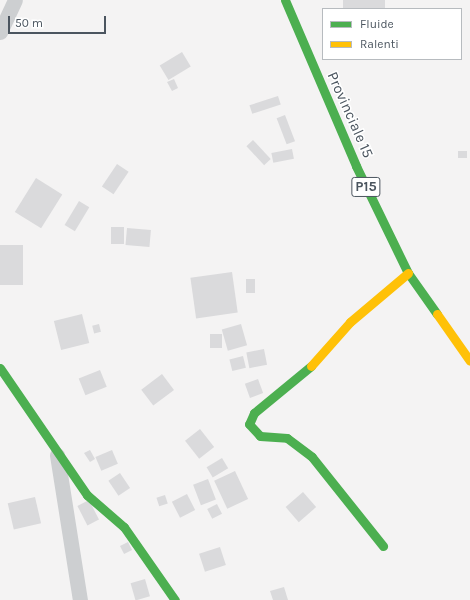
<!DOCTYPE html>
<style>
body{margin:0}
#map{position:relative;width:470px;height:600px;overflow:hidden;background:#f4f3f3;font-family:Karla,sans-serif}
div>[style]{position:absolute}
.building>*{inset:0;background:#dadadc;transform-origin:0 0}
.street>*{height:15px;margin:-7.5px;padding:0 7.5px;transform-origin:7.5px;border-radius:7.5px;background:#cdcfd1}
.fast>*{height:9px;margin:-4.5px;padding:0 4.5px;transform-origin:4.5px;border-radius:4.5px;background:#4caf50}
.slow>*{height:9px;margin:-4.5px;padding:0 4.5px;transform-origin:4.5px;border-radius:4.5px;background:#ffc107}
span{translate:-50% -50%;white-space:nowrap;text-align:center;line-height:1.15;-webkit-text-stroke:3px #fff;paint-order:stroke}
.shield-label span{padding:1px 3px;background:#fff;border:1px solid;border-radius:3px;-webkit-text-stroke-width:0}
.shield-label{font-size:14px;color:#4b555f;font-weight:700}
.street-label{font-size:15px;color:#4b555f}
.legend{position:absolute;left:322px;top:8px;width:140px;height:52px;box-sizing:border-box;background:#fff;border:1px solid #b7bbbf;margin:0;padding:5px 7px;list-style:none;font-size:12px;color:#4b555f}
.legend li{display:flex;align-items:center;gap:8px;height:20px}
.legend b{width:20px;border:1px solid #b7bbbf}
.scale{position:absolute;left:8px;top:16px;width:98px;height:18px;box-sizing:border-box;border:2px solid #4b555f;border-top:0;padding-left:5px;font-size:12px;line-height:14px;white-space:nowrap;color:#4b555f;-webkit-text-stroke:3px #fff;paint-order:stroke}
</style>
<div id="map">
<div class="building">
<div style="left:343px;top:0;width:42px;height:9px"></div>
<div style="left:182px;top:52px;width:17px;height:26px;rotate:59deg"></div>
<div style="clip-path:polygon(174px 79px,178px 88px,172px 91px,167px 82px)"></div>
<div style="left:278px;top:96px;width:9px;height:30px;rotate:72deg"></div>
<div style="left:285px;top:115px;width:28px;height:9px;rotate:69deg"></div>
<div style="left:253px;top:140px;width:26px;height:9px;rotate:47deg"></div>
<div style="left:292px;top:149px;width:10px;height:21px;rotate:79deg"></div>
<div style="left:458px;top:151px;width:9px;height:7px"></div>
<div style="left:117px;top:164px;width:14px;height:27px;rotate:34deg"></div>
<div style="left:36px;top:178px;width:31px;height:40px;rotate:32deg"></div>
<div style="left:79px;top:201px;width:12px;height:28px;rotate:31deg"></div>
<div style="left:111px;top:227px;width:13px;height:17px"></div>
<div style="left:127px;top:228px;width:24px;height:17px;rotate:5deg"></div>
<div style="left:0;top:245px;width:23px;height:40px"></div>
<div style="left:232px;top:272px;width:41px;height:42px;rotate:82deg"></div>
<div style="left:246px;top:279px;width:9px;height:14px"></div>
<div style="left:82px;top:314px;width:30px;height:29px;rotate:76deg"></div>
<div style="left:99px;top:324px;width:8px;height:7px;rotate:76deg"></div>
<div style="left:241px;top:324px;width:22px;height:20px;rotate:74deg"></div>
<div style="left:210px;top:334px;width:12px;height:14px"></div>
<div style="left:264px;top:349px;width:16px;height:18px;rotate:79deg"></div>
<div style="left:243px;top:356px;width:12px;height:14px;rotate:76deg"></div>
<div style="left:100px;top:370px;width:18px;height:23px;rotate:68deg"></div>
<div style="left:162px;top:374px;width:20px;height:26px;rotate:53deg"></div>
<div style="left:258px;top:379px;width:15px;height:14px;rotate:70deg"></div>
<div style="left:200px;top:429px;width:23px;height:19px;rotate:52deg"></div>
<div style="clip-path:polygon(90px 450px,95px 459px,90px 462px,84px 453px)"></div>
<div style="left:112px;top:450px;width:15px;height:18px;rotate:67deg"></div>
<div style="left:222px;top:458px;width:12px;height:18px;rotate:59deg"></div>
<div style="left:235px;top:471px;width:31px;height:23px;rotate:65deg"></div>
<div style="left:120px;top:473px;width:18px;height:14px;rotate:56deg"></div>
<div style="left:208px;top:479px;width:22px;height:16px;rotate:69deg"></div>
<div style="left:303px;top:492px;width:20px;height:23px;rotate:49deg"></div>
<div style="left:187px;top:494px;width:18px;height:17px;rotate:63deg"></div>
<div style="left:165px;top:495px;width:9px;height:9px;rotate:72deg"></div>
<div style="left:35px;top:497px;width:27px;height:28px;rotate:77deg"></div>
<div style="left:89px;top:500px;width:22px;height:13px;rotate:63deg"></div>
<div style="left:217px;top:504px;width:11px;height:11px;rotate:63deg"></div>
<div style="left:128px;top:542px;width:9px;height:9px;rotate:63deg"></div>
<div style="left:220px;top:547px;width:19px;height:22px;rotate:72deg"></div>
<div style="left:145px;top:579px;width:18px;height:15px;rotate:74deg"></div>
<div style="clip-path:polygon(284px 587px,288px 600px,273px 600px,270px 591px)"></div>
</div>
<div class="street">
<div style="left:0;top:32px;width:35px;rotate:-65deg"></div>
<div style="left:57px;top:455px;width:147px;rotate:81deg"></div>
</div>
<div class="fast">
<div style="left:285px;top:0;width:181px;rotate:66.8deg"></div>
<div style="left:356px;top:166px;width:119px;rotate:64.1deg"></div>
<div style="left:408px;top:273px;width:50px;rotate:54.7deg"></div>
<div style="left:311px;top:366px;width:74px;rotate:140.5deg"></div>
<div style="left:254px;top:413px;width:12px;rotate:114deg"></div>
<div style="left:249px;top:424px;width:16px;rotate:47deg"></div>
<div style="left:260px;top:436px;width:27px;rotate:4deg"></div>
<div style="left:287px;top:438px;width:31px;rotate:37deg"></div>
<div style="left:312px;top:457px;width:114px;rotate:51.4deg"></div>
<div style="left:0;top:368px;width:154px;rotate:55.6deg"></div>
<div style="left:87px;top:495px;width:49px;rotate:40.9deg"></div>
<div style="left:124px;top:527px;width:89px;rotate:55.1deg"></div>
</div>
<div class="slow">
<div style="left:437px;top:314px;width:57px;rotate:54.9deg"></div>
<div style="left:311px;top:366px;width:59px;rotate:-48.4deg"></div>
<div style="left:350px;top:322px;width:76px;rotate:-40.2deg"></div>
</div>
<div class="shield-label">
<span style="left:366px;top:187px">P15</span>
</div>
<div class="street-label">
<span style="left:350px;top:115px;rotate:66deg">Provinciale 15</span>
</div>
<ul class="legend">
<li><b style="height:5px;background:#4caf50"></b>Fluide</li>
<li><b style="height:5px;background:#ffc107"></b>Ralenti</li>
</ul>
<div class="scale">50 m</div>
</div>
